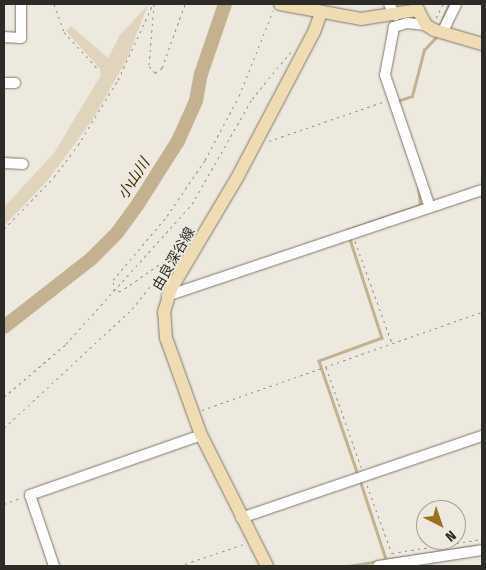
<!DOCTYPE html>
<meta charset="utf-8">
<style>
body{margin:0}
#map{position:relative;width:486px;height:570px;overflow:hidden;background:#eee9de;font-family:"Fira Sans Condensed","Noto Sans JP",sans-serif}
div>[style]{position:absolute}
.green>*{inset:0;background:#e0d4bc}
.stream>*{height:2.5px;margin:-1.25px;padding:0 1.25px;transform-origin:1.25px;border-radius:1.25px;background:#c3b190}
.river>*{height:14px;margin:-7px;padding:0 7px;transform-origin:7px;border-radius:7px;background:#c3b190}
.path>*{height:1px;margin-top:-0.5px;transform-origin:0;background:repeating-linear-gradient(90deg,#96928a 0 2.5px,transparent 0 6.5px)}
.roads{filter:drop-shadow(0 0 1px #7d786f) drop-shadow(0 0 1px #7d786f)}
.minor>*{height:10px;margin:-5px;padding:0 5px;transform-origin:5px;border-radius:5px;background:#fff}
.major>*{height:12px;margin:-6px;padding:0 6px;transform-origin:6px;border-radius:6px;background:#f0dcb3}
span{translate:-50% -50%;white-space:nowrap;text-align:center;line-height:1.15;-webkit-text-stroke:4px #eee9de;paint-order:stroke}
.street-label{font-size:14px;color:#2d2b27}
.water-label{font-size:15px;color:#3d2b00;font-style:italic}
.frame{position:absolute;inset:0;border:5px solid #2d2b27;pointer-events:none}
.north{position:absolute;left:416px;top:500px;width:50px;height:50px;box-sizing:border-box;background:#eee9de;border:1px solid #a19d95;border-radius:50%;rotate:139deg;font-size:14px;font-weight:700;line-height:20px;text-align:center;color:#2d2b27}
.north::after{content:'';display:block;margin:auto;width:18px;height:22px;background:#98731e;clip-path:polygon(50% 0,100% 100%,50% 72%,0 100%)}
</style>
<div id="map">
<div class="green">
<div style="clip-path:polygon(148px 5px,127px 59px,93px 119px,48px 180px,4px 226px,4px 207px,54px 153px,101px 75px,100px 69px,66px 31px,71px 26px,108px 58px,120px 35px)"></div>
</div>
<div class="stream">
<div style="left:440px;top:25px;width:23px;rotate:-67deg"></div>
<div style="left:397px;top:101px;width:16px;rotate:-18deg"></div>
<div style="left:412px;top:96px;width:48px;rotate:-75.4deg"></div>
<div style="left:424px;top:50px;width:18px;rotate:-47deg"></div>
<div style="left:348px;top:233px;width:3px;rotate:-108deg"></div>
<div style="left:347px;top:230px;width:77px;rotate:-18.9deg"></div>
<div style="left:420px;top:205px;width:18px;rotate:-96deg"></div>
<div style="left:350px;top:239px;width:104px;rotate:72.1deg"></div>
<div style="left:382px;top:338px;width:67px;rotate:159.9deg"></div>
<div style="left:319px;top:361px;width:120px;rotate:71.1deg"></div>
<div style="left:360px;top:480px;width:83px;rotate:71.8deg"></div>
<div style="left:348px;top:566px;width:130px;rotate:-8.9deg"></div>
</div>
<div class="river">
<div style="left:4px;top:327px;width:110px;rotate:-38deg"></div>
<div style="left:91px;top:259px;width:37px;rotate:-45deg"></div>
<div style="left:117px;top:233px;width:36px;rotate:-54deg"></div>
<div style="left:138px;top:204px;width:75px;rotate:-57.6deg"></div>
<div style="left:178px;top:141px;width:44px;rotate:-65.8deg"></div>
<div style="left:196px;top:101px;width:27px;rotate:-80deg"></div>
<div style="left:201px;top:74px;width:74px;rotate:-71.1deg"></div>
</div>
<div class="path">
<div style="left:54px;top:4px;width:30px;rotate:70deg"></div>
<div style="left:64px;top:32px;width:50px;rotate:47.4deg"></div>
<div style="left:154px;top:4px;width:62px;rotate:94.6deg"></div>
<div style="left:149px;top:66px;width:9px;rotate:49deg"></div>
<div style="left:155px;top:73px;width:9px;rotate:-36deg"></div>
<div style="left:162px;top:68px;width:68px;rotate:-70.2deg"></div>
<div style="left:436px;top:18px;width:16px;rotate:-63deg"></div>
<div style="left:269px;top:141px;width:123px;rotate:-19deg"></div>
<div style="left:4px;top:229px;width:72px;rotate:-46.1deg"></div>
<div style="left:54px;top:177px;width:40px;rotate:-53deg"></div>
<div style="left:78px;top:145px;width:76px;rotate:-58.4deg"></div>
<div style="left:118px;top:80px;width:84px;rotate:-65.3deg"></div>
<div style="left:355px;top:241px;width:109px;rotate:70.1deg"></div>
<div style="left:180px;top:250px;width:72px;rotate:145.2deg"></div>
<div style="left:121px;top:291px;width:7px;rotate:180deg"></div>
<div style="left:114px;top:291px;width:11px;rotate:-95deg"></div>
<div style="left:113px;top:280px;width:84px;rotate:-49.8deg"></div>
<div style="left:167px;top:216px;width:68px;rotate:-55.8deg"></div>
<div style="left:205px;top:160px;width:72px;rotate:-62deg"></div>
<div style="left:239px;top:96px;width:92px;rotate:-68.2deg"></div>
<div style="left:326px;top:367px;width:106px;rotate:70.7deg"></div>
<div style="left:4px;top:397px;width:82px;rotate:-40.5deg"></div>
<div style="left:66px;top:344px;width:188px;rotate:-48deg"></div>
<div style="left:192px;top:204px;width:121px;rotate:-60.3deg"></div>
<div style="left:252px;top:99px;width:65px;rotate:-50.6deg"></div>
<div style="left:202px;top:410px;width:297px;rotate:-19.3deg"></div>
<div style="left:4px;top:428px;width:175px;rotate:-42.9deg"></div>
<div style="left:132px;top:309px;width:86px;rotate:-51.1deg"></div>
<div style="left:367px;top:485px;width:73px;rotate:70.1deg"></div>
<div style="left:4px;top:504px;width:19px;rotate:-21deg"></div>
<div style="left:392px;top:553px;width:91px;rotate:-8.8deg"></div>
<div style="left:179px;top:566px;width:69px;rotate:-18.7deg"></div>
</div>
<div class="roads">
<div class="minor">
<div style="left:389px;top:4px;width:13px;rotate:61deg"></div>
<div style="left:426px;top:25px;width:19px;rotate:-174deg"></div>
<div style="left:407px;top:23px;width:14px;rotate:163deg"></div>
<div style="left:394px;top:27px;width:49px;rotate:100.6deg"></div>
<div style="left:385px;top:75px;width:139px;rotate:71.2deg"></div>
<div style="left:442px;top:33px;width:32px;rotate:-64deg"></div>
<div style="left:4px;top:37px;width:17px;rotate:3deg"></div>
<div style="left:21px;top:38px;width:34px;rotate:-90deg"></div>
<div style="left:4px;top:83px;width:11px"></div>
<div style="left:4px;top:163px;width:19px;rotate:3deg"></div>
<div style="left:167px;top:296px;width:332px;rotate:-18.6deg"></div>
<div style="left:241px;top:518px;width:255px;rotate:-18.8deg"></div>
<div style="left:54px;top:566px;width:75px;rotate:-108.7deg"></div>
<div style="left:30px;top:495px;width:181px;rotate:-19.3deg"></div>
<div style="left:378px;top:566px;width:105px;rotate:-8.7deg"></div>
</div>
<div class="major">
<div style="left:280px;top:4px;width:82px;rotate:10.5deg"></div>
<div style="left:361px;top:19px;width:58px;rotate:-9deg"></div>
<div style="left:418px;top:10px;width:17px;rotate:62deg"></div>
<div style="left:426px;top:25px;width:9px;rotate:32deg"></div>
<div style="left:434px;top:30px;width:50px;rotate:16.3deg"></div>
<div style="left:267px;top:566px;width:147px;rotate:-116.7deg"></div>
<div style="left:201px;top:435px;width:103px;rotate:-109.8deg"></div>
<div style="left:166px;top:338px;width:26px;rotate:-94deg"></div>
<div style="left:164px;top:312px;width:24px;rotate:-73deg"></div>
<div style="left:171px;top:289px;width:129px;rotate:-59.3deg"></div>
<div style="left:237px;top:178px;width:165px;rotate:-62.2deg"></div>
<div style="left:314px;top:32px;width:20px;rotate:-70deg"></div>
</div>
</div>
<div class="street-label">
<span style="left:174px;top:259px;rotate:-60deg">由良深谷線</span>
</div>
<div class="water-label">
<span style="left:134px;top:179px;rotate:-57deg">小山川</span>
</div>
<div class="frame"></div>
<div class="north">N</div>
</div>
